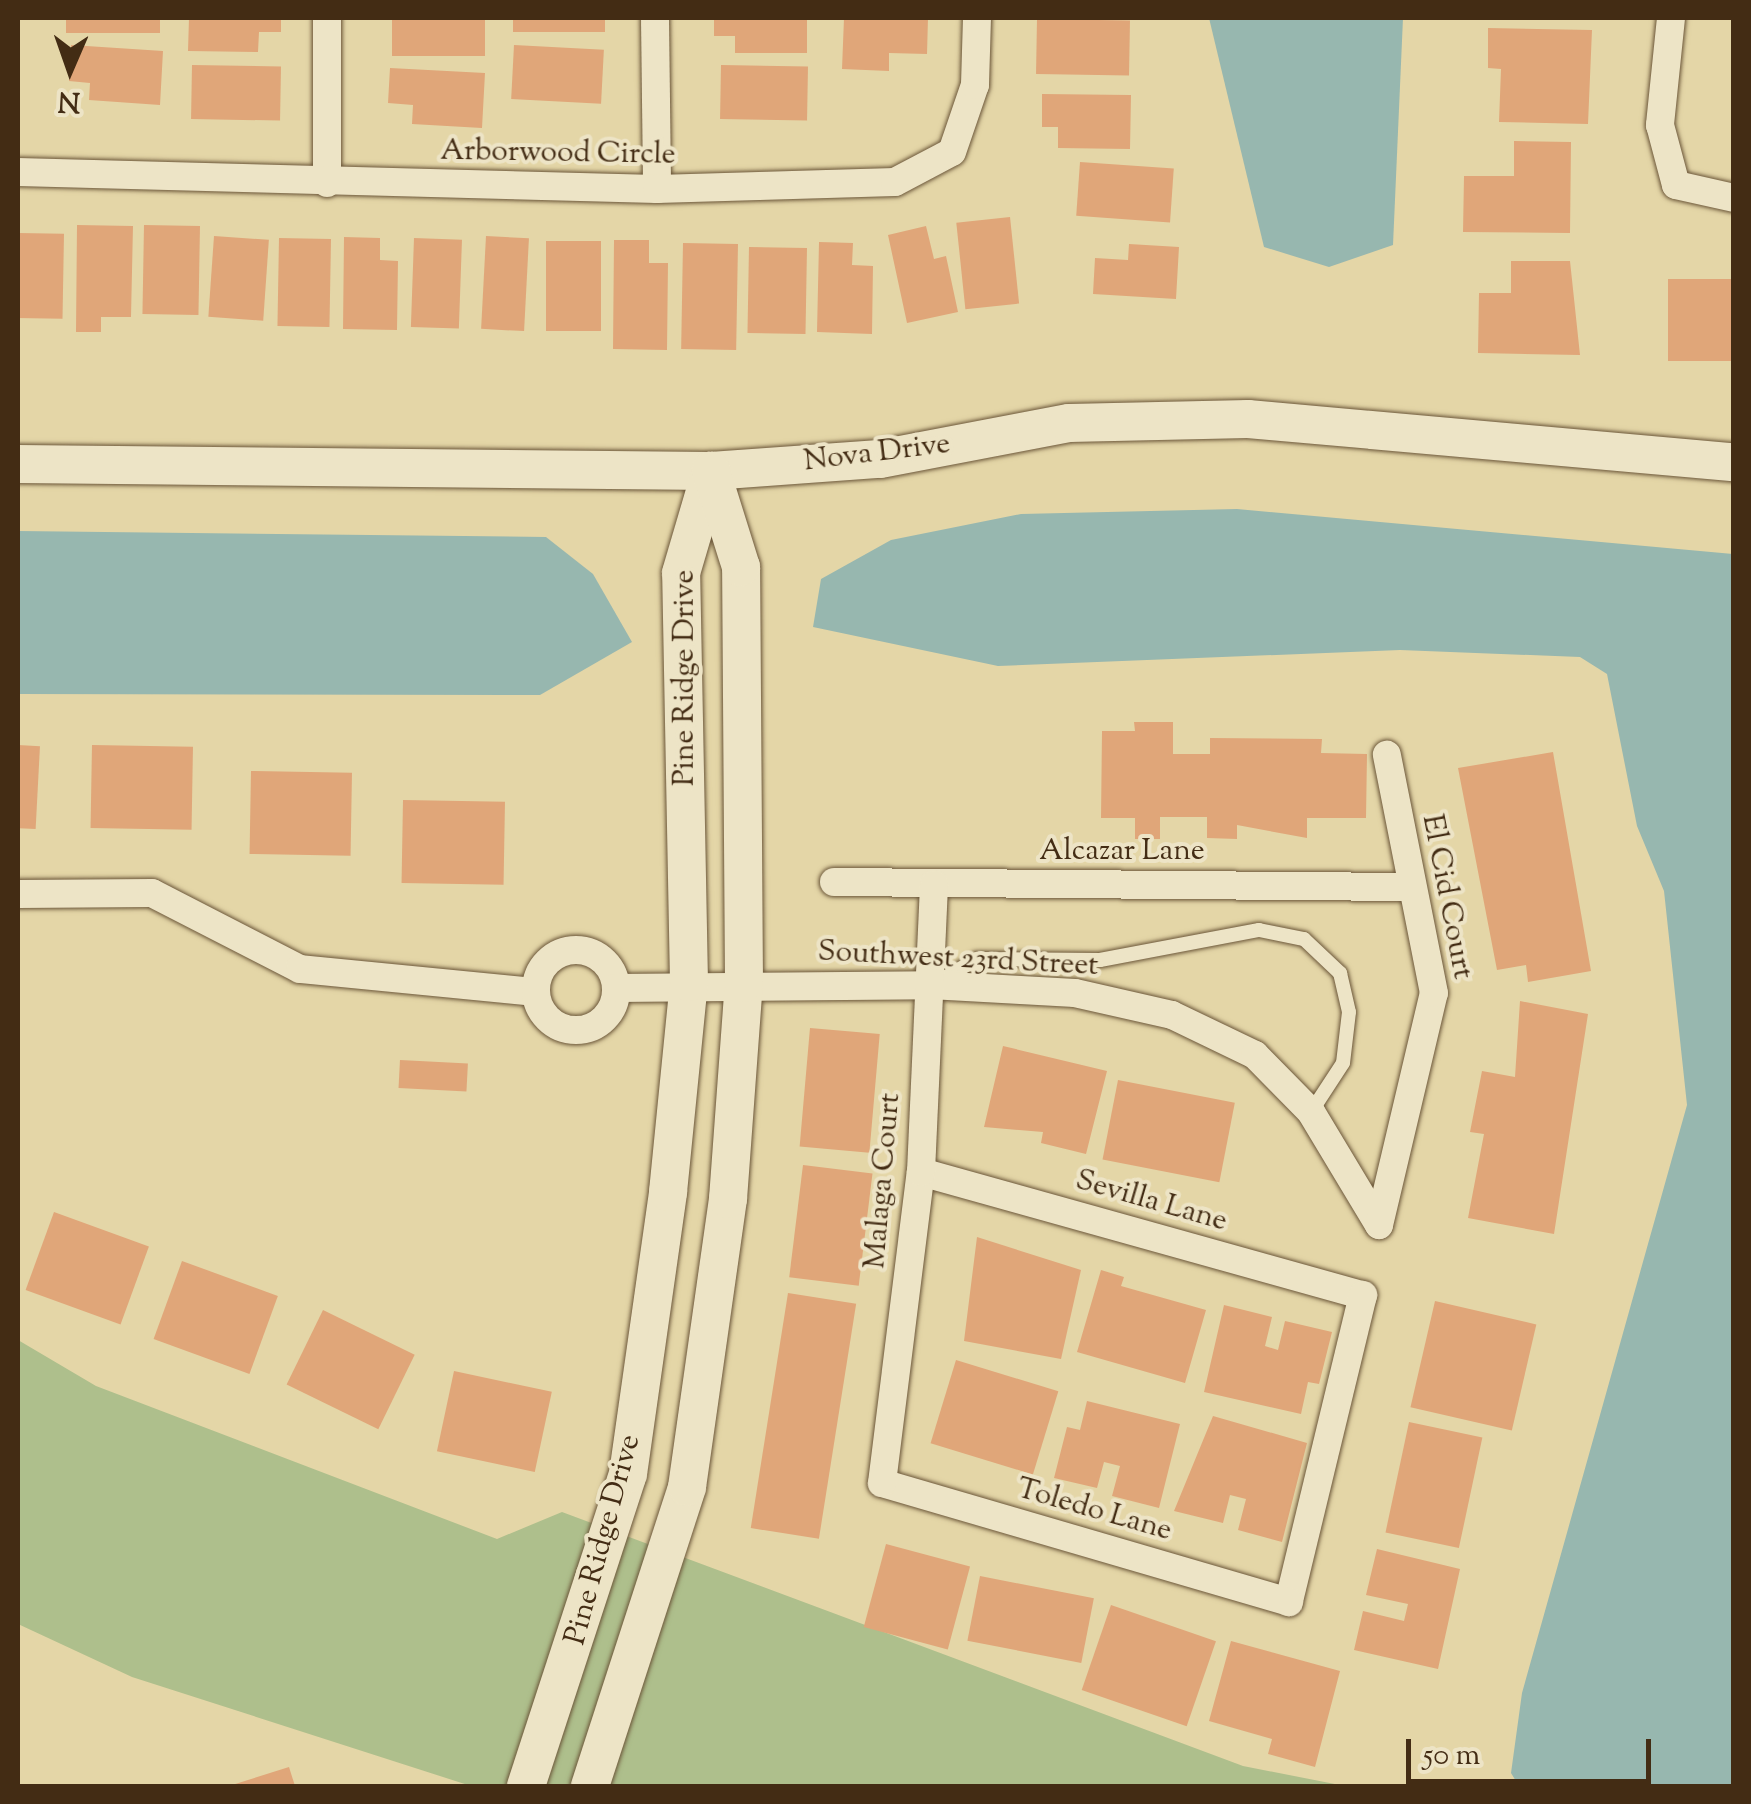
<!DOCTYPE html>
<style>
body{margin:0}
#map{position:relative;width:1751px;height:1804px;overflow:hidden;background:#e4d6a7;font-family:"Sorts Mill Goudy",serif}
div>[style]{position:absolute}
.green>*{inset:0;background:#aebf8c}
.water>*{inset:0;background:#97b7af}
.building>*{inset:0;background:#e0a679;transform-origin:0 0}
.roads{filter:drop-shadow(0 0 2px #6b5639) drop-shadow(0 0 2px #6b5639)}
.lane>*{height:14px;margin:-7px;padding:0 7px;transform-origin:7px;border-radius:7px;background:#ede4c6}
.street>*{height:28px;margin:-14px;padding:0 14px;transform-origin:14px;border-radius:14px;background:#ede4c6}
.street>.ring{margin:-14px;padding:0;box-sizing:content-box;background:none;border:28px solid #ede4c6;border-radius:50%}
.secondary>*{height:38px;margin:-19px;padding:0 19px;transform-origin:19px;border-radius:19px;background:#ede4c6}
span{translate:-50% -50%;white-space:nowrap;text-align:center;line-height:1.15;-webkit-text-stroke:8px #ede4c6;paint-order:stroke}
.street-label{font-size:30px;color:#432c14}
.frame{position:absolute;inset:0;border:20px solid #432c14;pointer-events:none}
.north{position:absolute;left:20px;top:20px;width:100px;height:100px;-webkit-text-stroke:8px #ede4c6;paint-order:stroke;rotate:182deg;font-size:28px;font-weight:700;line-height:40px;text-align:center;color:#432c14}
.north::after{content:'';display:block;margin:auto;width:35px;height:45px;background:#432c14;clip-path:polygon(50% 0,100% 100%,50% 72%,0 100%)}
.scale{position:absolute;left:1406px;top:1739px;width:245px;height:45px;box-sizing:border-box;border:5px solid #432c14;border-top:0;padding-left:12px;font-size:30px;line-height:35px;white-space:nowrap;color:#432c14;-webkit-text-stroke:8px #ede4c6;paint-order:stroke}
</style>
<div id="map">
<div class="green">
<div style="clip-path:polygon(18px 1340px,96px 1386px,497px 1539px,562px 1512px,1243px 1766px,1345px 1786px,471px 1786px,132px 1677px,18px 1624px)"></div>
</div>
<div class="water">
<div style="clip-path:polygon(1209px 18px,1403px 18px,1393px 245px,1329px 267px,1264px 247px)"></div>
<div style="clip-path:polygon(1237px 509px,1733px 554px,1733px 1786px,1519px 1786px,1511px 1773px,1522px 1693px,1687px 1105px,1664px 891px,1637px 826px,1607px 674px,1580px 657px,1400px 650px,998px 666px,813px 627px,821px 579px,891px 540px,1021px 514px)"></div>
<div style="clip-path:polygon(18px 531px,546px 537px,593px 574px,632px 642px,540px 695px,18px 694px)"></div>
</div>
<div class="building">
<div style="left:66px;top:18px;width:94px;height:15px"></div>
<div style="clip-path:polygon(189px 18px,281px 18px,281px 32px,259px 32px,258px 52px,188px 51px)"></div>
<div style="left:392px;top:18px;width:93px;height:38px"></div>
<div style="left:513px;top:18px;width:92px;height:14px"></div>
<div style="clip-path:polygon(714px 18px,807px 18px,807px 53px,735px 53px,735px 36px,714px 36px)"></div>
<div style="clip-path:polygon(844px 18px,928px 18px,927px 54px,889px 53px,889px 71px,842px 69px)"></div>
<div style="left:1037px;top:19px;width:93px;height:55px;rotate:1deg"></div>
<div style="clip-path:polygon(1488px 28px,1592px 30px,1588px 124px,1499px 122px,1501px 69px,1488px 68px)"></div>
<div style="clip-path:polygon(71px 45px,163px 51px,160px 105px,89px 100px,90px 83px,69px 81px)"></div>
<div style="left:514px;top:45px;width:90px;height:54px;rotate:3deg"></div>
<div style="left:192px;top:65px;width:89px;height:54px;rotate:1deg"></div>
<div style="left:721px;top:65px;width:87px;height:54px;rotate:1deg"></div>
<div style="clip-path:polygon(390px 68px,485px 73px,482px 128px,412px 124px,413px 105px,388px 103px)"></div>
<div style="clip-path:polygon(1042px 94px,1131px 95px,1130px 149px,1058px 148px,1058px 127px,1042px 127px)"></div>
<div style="clip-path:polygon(1514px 141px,1571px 142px,1570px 233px,1463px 232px,1464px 176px,1514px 176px)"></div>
<div style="left:1080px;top:162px;width:94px;height:54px;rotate:4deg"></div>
<div style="left:1010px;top:217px;width:87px;height:54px;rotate:84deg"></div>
<div style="clip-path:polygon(77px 225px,133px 226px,131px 317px,101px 317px,101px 332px,76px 332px)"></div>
<div style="left:144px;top:225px;width:56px;height:89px;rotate:1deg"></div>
<div style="clip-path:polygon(926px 226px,934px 259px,946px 256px,958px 312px,907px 323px,888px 235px)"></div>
<div style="left:18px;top:233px;width:46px;height:85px;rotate:1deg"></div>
<div style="left:214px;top:236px;width:55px;height:81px;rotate:4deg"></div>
<div style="left:486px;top:236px;width:43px;height:93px;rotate:3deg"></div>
<div style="clip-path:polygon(344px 237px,380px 238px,380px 260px,398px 261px,397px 330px,343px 329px)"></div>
<div style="left:279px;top:238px;width:52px;height:88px;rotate:1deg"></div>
<div style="left:414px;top:238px;width:48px;height:89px;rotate:2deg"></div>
<div style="clip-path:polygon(614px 240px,649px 240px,649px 263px,668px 263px,667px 350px,613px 349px)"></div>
<div style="left:546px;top:241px;width:55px;height:90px"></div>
<div style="clip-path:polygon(819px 242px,853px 243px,852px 265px,873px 266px,872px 334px,817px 332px)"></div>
<div style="left:683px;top:243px;width:55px;height:106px;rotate:1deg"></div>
<div style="clip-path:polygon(1129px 244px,1179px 247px,1176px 299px,1093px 294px,1095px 258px,1128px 260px)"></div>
<div style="left:749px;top:247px;width:58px;height:86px;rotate:1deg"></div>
<div style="clip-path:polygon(1511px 261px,1570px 261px,1580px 355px,1478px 353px,1479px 293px,1511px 293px)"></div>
<div style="left:1734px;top:279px;width:82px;height:66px;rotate:90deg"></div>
<div style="clip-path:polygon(1134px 722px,1173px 722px,1173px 754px,1210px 754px,1210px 738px,1322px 739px,1321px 753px,1367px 754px,1366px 818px,1307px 818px,1307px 838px,1237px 825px,1237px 839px,1207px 838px,1207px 817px,1160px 817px,1160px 839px,1135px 839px,1135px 818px,1101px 818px,1102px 731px,1135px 731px)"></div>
<div style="left:18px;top:745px;width:22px;height:83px;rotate:3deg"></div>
<div style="left:92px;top:745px;width:101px;height:83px;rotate:1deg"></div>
<div style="clip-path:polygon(1553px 752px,1591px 971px,1528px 982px,1526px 965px,1497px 970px,1458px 768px)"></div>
<div style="left:251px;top:771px;width:101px;height:83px;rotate:1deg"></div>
<div style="left:403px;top:800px;width:102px;height:83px;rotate:1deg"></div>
<div style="clip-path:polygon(1520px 1001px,1588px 1014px,1554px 1234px,1468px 1218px,1484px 1134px,1470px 1132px,1482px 1071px,1515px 1077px)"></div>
<div style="left:810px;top:1028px;width:70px;height:119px;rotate:5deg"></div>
<div style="clip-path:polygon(1003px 1046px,1107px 1071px,1086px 1154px,1041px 1143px,1043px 1132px,984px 1127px)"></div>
<div style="left:400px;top:1060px;width:68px;height:28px;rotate:3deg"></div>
<div style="left:1118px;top:1080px;width:119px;height:81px;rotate:11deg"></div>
<div style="left:803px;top:1165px;width:70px;height:113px;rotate:7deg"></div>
<div style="left:54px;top:1212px;width:101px;height:83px;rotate:20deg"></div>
<div style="clip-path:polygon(977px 1237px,1081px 1270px,1061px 1359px,964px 1341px)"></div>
<div style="left:182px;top:1261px;width:102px;height:83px;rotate:20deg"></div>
<div style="clip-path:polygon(1101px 1270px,1124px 1277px,1121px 1286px,1206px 1310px,1185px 1383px,1077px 1352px)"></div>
<div style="left:788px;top:1293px;width:69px;height:238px;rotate:9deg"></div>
<div style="left:1435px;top:1301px;width:104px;height:109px;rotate:13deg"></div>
<div style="clip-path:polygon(1224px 1305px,1272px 1317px,1265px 1346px,1278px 1350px,1285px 1321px,1332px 1332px,1319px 1384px,1308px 1382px,1301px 1414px,1204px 1392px)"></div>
<div style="left:323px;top:1310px;width:102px;height:83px;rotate:26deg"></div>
<div style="left:956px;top:1360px;width:107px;height:87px;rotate:17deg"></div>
<div style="left:454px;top:1371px;width:100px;height:82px;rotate:12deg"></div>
<div style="clip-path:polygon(1087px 1401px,1180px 1424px,1159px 1508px,1112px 1496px,1120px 1466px,1104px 1462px,1097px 1488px,1054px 1478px,1067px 1427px,1080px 1430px)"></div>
<div style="clip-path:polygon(1213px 1416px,1307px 1443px,1282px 1542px,1238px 1530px,1246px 1499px,1230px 1495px,1223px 1523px,1174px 1511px)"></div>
<div style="left:1409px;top:1422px;width:75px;height:113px;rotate:12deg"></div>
<div style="left:886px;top:1544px;width:87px;height:86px;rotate:15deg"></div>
<div style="clip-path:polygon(1377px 1549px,1460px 1569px,1438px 1669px,1354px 1650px,1363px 1611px,1404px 1621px,1408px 1604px,1366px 1595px)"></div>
<div style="left:980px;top:1576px;width:116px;height:66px;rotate:11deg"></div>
<div style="left:1111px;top:1605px;width:111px;height:90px;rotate:19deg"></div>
<div style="clip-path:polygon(1231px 1641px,1340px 1671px,1315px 1767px,1268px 1754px,1272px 1739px,1209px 1721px)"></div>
<div style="clip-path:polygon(289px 1767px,295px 1786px,229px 1786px)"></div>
</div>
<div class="roads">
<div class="lane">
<div style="left:939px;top:981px;width:44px;rotate:-30.1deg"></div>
<div style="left:977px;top:959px;width:123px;rotate:0.5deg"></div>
<div style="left:1100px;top:960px;width:162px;rotate:-10.7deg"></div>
<div style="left:1259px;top:930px;width:46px;rotate:11.3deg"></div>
<div style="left:1304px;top:939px;width:50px;rotate:43.4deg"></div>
<div style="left:1340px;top:973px;width:40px;rotate:77deg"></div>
<div style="left:1349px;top:1012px;width:51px;rotate:96.7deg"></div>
<div style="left:1343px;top:1063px;width:59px;rotate:123.1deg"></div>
</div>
<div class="street">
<div style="left:327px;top:18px;width:165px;rotate:90deg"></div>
<div style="left:655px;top:18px;width:171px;rotate:89.3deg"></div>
<div style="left:1671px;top:18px;width:108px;rotate:95.9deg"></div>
<div style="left:1660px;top:125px;width:62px;rotate:75.1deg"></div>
<div style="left:1676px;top:185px;width:59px;rotate:12.6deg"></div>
<div style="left:18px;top:172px;width:639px;rotate:1.52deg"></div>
<div style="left:657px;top:189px;width:238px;rotate:-1.7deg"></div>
<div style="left:895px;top:182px;width:64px;rotate:-27.8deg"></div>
<div style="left:952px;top:152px;width:71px;rotate:-71.1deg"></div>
<div style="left:975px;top:85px;width:67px;rotate:-88.3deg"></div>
<div style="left:834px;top:882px;width:575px;rotate:0.5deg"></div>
<div style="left:18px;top:894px;width:134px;rotate:-0.4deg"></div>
<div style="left:152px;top:893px;width:166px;rotate:27.2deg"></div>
<div style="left:300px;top:969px;width:236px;rotate:5.6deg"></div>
<div class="ring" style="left:536px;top:950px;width:52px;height:52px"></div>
<div style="left:616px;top:988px;width:314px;rotate:-0.5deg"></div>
<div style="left:930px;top:985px;width:145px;rotate:3.2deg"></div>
<div style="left:1075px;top:993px;width:99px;rotate:12.8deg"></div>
<div style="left:1172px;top:1015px;width:92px;rotate:25.7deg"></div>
<div style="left:1255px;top:1055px;width:80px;rotate:45.5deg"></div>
<div style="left:1311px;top:1112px;width:132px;rotate:59deg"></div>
<div style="left:921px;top:1172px;width:459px;rotate:15.6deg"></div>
<div style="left:1363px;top:1295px;width:316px;rotate:103.6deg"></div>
<div style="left:1289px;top:1602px;width:424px;rotate:-163.7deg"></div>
<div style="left:882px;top:1483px;width:313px;rotate:-82.9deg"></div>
<div style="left:921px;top:1172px;width:288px;rotate:-87.4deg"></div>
<div style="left:1379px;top:1225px;width:238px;rotate:-76.7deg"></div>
<div style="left:1434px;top:993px;width:243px;rotate:-101.2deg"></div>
</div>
<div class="secondary">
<div style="left:18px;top:464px;width:693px;rotate:0.58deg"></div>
<div style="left:711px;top:471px;width:169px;rotate:-4.1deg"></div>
<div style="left:880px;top:459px;width:192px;rotate:-10.8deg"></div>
<div style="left:1069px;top:423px;width:179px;rotate:-1.3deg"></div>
<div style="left:1248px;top:419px;width:488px;rotate:5.1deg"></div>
<div style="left:526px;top:1786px;width:328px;rotate:-71.9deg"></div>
<div style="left:628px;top:1474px;width:285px;rotate:-81.9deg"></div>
<div style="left:668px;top:1192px;width:211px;rotate:-84.3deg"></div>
<div style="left:689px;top:982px;width:409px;rotate:-91.1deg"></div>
<div style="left:681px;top:573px;width:106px;rotate:-73.6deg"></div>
<div style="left:590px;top:1786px;width:314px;rotate:-72deg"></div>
<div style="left:687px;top:1487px;width:291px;rotate:-81.9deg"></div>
<div style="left:728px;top:1199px;width:217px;rotate:-85.8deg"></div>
<div style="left:744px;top:983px;width:416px;rotate:-90.4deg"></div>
<div style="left:741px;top:567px;width:101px;rotate:-107.4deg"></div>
</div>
</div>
<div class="street-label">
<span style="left:558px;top:154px;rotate:1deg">Arborwood Circle</span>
<span style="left:877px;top:454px;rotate:-7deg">Nova Drive</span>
<span style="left:686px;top:678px;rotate:-90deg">Pine Ridge Drive</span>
<span style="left:1122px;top:852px">Alcazar Lane</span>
<span style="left:1446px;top:897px;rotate:79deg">El Cid Court</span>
<span style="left:958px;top:960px;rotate:3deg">Southwest 23rd Street</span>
<span style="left:884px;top:1181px;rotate:-85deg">Malaga Court</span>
<span style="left:1151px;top:1202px;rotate:16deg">Sevilla Lane</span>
<span style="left:1094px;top:1511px;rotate:16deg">Toledo Lane</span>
<span style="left:604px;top:1540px;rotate:-75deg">Pine Ridge Drive</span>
</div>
<div class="frame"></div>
<div class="north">N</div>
<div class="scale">50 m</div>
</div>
